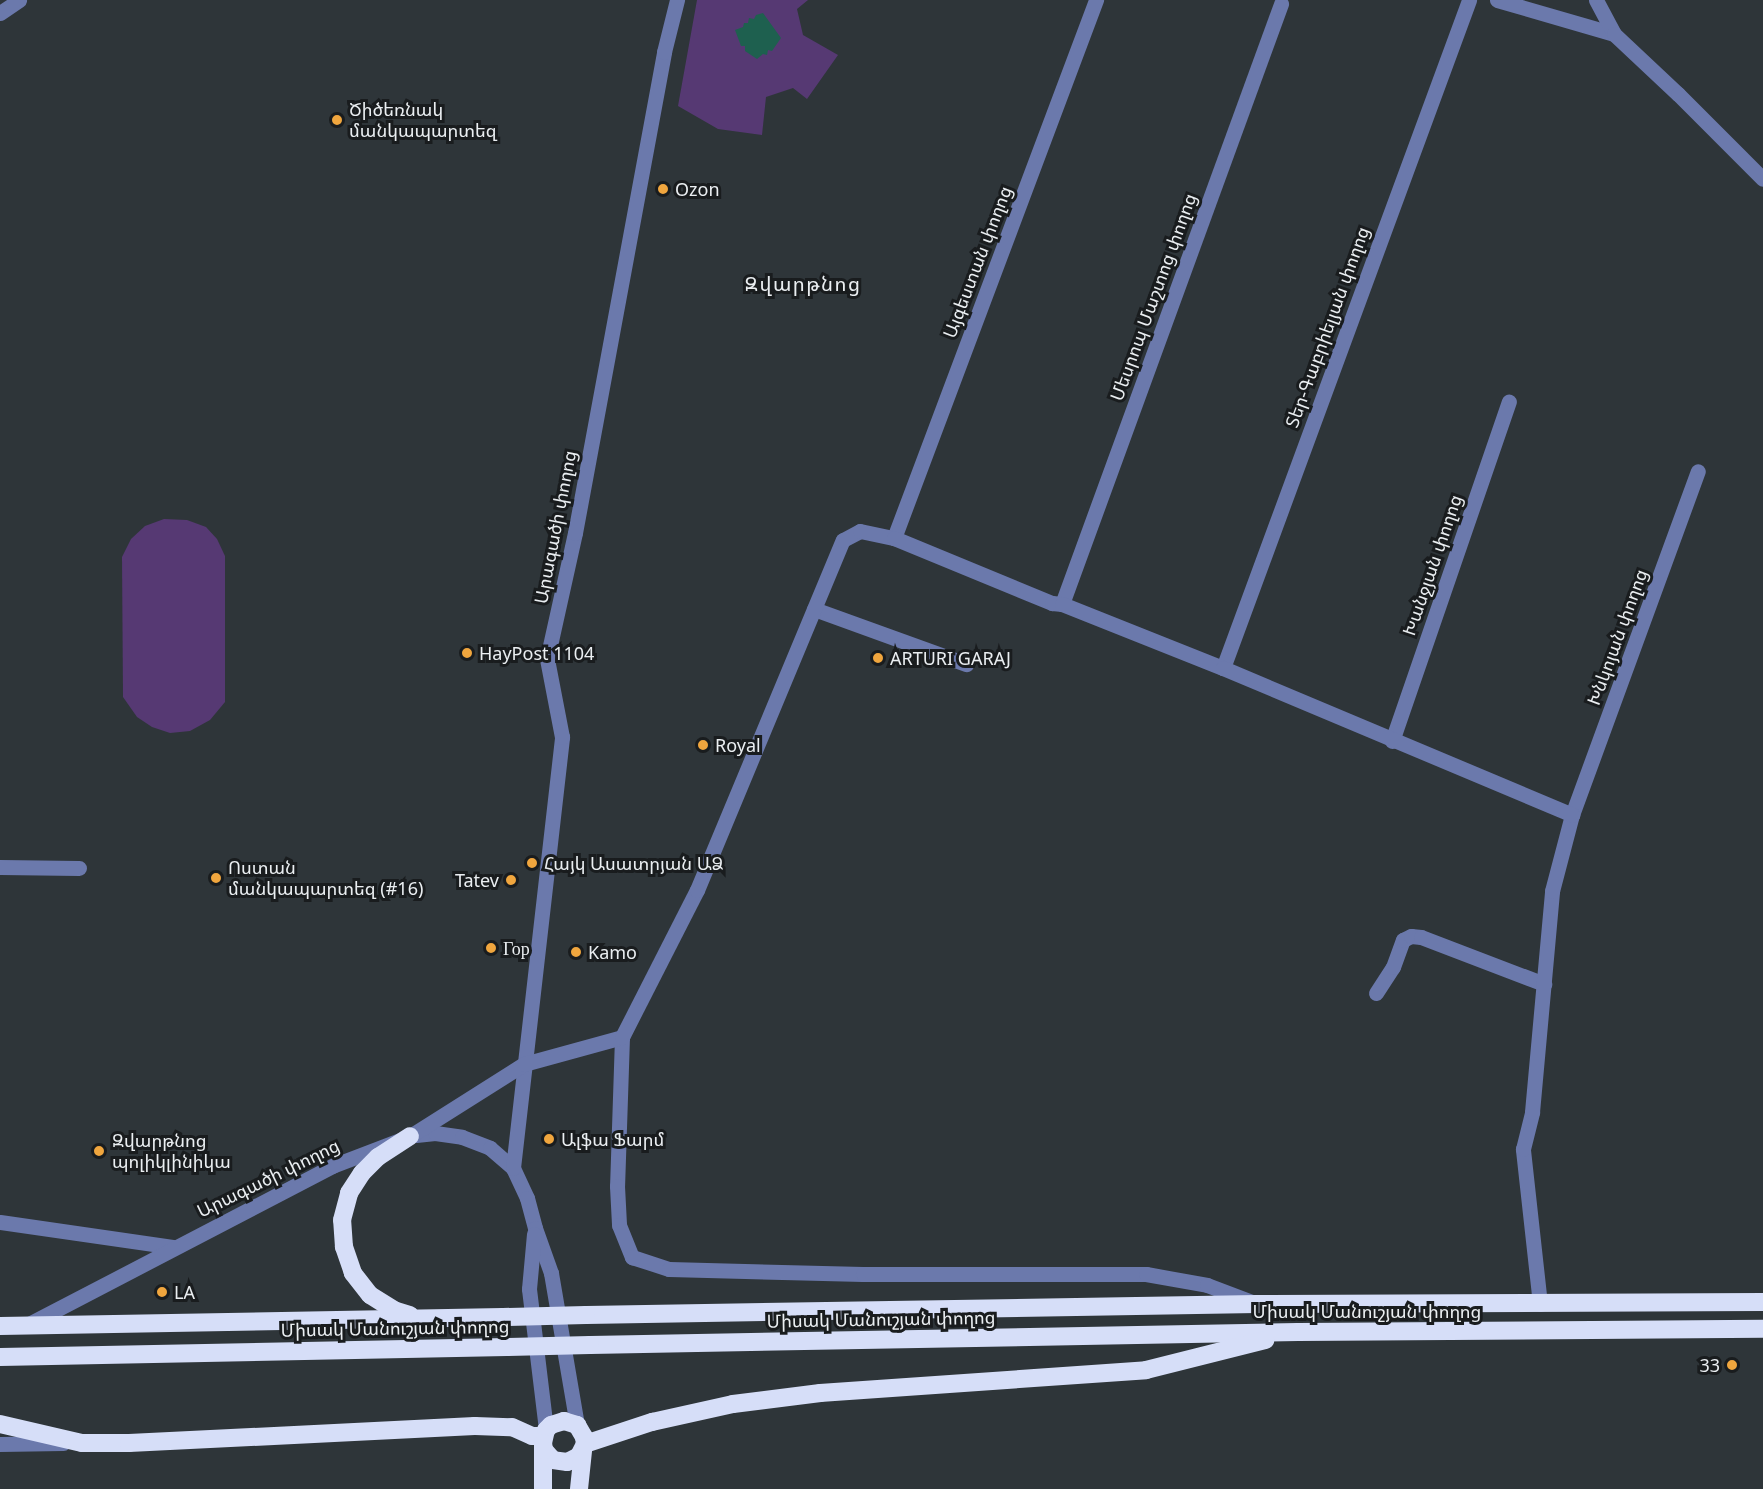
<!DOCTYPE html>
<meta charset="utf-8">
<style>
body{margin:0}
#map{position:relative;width:1763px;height:1489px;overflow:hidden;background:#2e3539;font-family:Georgia,"Noto Sans Armenian",serif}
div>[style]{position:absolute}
.green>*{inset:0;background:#563973}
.water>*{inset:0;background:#1e604f}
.minor>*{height:15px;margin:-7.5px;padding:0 7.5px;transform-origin:7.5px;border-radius:7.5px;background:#6b79ac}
.highway>*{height:18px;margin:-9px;padding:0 9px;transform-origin:9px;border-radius:9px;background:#d6def8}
.highway-bridge>*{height:18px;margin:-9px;padding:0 9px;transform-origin:9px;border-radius:9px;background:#d6def8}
.dots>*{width:16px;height:16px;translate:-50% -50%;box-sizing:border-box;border:3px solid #191c1e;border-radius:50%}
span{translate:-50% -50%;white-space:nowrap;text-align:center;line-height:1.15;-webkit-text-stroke:6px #191c1e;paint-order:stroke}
.poi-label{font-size:18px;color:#eaeef1}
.left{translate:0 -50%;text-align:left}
.right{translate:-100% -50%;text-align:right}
.street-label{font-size:18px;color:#eaeef1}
.neighbourhood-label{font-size:20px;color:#eaeef1;letter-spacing:1.5px}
</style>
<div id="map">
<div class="green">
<div style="clip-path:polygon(697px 0,808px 0,797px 9px,803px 35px,838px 55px,807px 99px,793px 88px,766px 97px,762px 135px,718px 129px,678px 106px)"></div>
<div style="clip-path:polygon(164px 519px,187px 520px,206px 527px,217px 539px,225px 556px,225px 702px,210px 720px,190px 731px,170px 733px,152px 727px,137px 717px,123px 697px,122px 557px,131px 539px,145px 526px)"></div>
</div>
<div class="water">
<div style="clip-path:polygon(763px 13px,781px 38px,772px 51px,768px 50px,767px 55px,763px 54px,757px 59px,745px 51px,745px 46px,741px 46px,735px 30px,743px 27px,744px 23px,748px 23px,749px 18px,754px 19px,756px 15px)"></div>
</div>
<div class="minor">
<div style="left:1497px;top:0;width:122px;rotate:16.2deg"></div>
<div style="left:1596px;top:0;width:38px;rotate:62deg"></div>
<div style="left:1614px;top:34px;width:88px;rotate:43.2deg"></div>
<div style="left:1678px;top:94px;width:120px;rotate:45deg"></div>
<div style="left:0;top:13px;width:23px;rotate:-34deg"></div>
<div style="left:894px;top:538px;width:575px;rotate:-69.42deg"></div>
<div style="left:1062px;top:604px;width:639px;rotate:-69.95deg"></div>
<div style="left:814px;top:609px;width:162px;rotate:19.9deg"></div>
<div style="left:1223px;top:668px;width:712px;rotate:-69.78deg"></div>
<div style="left:1392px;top:741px;width:359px;rotate:-71deg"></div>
<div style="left:0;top:867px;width:79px;rotate:0.7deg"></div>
<div style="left:1376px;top:993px;width:31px;rotate:-57deg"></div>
<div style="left:1393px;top:967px;width:29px;rotate:-70deg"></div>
<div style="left:1403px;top:940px;width:9px;rotate:-27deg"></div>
<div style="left:1411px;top:936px;width:10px;rotate:6deg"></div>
<div style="left:1421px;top:937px;width:132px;rotate:20.9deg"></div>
<div style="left:622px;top:1037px;width:149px;rotate:91.9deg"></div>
<div style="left:617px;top:1186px;width:39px;rotate:87deg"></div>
<div style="left:619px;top:1225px;width:35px;rotate:68deg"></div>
<div style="left:632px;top:1257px;width:39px;rotate:18deg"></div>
<div style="left:669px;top:1269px;width:194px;rotate:1.5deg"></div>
<div style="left:863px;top:1274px;width:283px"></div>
<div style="left:1146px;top:1274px;width:62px;rotate:10.2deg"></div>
<div style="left:1207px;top:1285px;width:48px;rotate:20.7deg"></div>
<div style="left:416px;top:1135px;width:19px;rotate:-6deg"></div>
<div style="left:435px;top:1133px;width:27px;rotate:8deg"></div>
<div style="left:462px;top:1137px;width:30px;rotate:21deg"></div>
<div style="left:490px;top:1148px;width:30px;rotate:41deg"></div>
<div style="left:513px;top:1168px;width:33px;rotate:65deg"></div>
<div style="left:527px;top:1198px;width:31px;rotate:75deg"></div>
<div style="left:535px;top:1228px;width:48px;rotate:70.4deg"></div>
<div style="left:551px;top:1273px;width:154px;rotate:80.3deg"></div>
<div style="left:513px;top:1168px;width:434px;rotate:-83.5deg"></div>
<div style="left:562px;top:737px;width:79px;rotate:-100.9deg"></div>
<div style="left:547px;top:659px;width:129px;rotate:-77.5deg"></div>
<div style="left:575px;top:533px;width:489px;rotate:-79.5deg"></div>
<div style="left:664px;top:52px;width:54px;rotate:-76deg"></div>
<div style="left:0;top:1222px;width:176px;rotate:8.2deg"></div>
<div style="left:534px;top:1234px;width:55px;rotate:95.2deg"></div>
<div style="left:529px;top:1289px;width:142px;rotate:83.1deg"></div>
<div style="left:1540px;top:1304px;width:156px;rotate:-96.3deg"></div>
<div style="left:1523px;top:1149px;width:38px;rotate:-76deg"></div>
<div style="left:1532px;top:1112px;width:222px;rotate:-84.8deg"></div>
<div style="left:1552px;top:891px;width:79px;rotate:-75.3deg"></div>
<div style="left:1572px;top:815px;width:366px;rotate:-69.9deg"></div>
<div style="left:27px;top:1325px;width:344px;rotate:-27.5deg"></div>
<div style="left:332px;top:1166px;width:84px;rotate:-21deg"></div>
<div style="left:410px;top:1136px;width:135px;rotate:-32.3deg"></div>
<div style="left:524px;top:1064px;width:102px;rotate:-15.4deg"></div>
<div style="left:622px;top:1037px;width:165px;rotate:-63deg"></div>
<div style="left:697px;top:890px;width:379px;rotate:-67.4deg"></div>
<div style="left:843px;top:540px;width:19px;rotate:-28deg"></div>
<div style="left:860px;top:531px;width:35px;rotate:12deg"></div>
<div style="left:894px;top:538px;width:171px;rotate:22.4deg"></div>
<div style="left:1052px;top:603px;width:10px;rotate:6deg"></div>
<div style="left:1062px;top:604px;width:173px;rotate:21.7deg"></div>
<div style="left:1223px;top:668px;width:379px;rotate:22.8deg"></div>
<div style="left:0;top:1444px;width:63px;rotate:-0.9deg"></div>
</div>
<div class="highway">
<div style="left:410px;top:1315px;width:17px;rotate:-163deg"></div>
<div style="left:394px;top:1310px;width:28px;rotate:-148deg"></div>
<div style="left:370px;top:1295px;width:28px;rotate:-128deg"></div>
<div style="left:353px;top:1273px;width:28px;rotate:-109deg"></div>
<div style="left:344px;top:1247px;width:27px;rotate:-94deg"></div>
<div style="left:342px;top:1220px;width:28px;rotate:-75deg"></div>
<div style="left:349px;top:1193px;width:24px;rotate:-57deg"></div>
<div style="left:362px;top:1173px;width:23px;rotate:-45deg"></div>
<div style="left:378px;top:1157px;width:38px;rotate:-33deg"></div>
<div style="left:586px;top:1315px;width:671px;rotate:-0.94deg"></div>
<div style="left:1257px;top:1304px;width:506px;rotate:-0.23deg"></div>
<div style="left:0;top:1326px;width:503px;rotate:-1.03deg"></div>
<div style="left:590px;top:1345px;width:708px;rotate:-1.05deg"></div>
<div style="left:1298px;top:1332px;width:465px;rotate:-0.4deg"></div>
<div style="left:0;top:1357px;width:507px;rotate:-1.13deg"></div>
<div style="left:0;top:1424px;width:84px;rotate:13deg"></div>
<div style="left:82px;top:1443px;width:47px"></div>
<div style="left:129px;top:1443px;width:346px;rotate:-2.8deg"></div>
<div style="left:475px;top:1426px;width:37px;rotate:2deg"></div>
<div style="left:512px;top:1427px;width:22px;rotate:24deg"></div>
<div style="left:532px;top:1436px;width:11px"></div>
<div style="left:585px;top:1444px;width:71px;rotate:-18.2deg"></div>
<div style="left:652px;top:1422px;width:83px;rotate:-12.5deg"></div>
<div style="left:733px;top:1404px;width:88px;rotate:-7.2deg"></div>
<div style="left:820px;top:1393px;width:327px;rotate:-4deg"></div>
<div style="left:1146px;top:1370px;width:123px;rotate:-14.1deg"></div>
<div style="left:543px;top:1489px;width:46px;rotate:-90deg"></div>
<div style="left:543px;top:1443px;width:13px;rotate:-77deg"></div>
<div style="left:546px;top:1430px;width:7px;rotate:-45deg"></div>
<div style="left:551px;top:1425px;width:14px;rotate:-17deg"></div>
<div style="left:564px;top:1421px;width:14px;rotate:17deg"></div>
<div style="left:577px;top:1425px;width:14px;rotate:60deg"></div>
<div style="left:584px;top:1437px;width:7px;rotate:82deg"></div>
<div style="left:585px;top:1444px;width:13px;rotate:117deg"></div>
<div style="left:579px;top:1456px;width:13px;rotate:153deg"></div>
<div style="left:567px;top:1462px;width:14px;rotate:-172deg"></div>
<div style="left:553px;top:1460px;width:13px;rotate:-132deg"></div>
<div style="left:544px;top:1450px;width:7px;rotate:-98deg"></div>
<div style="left:579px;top:1489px;width:39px;rotate:-84deg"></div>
</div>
<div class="highway-bridge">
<div style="left:503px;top:1317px;width:83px;rotate:-1.4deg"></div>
<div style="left:507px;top:1347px;width:83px;rotate:-1.4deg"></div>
</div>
<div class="dots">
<div style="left:337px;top:120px;background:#f0a63e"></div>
<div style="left:663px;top:189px;background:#f0a63e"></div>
<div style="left:467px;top:653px;background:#f0a63e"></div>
<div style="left:878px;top:658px;background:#f0a63e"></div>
<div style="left:703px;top:745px;background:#f0a63e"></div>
<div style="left:532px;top:863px;background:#f0a63e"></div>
<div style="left:216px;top:878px;background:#f0a63e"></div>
<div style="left:511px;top:880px;background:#f0a63e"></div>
<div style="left:491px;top:948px;background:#f0a63e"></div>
<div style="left:576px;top:952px;background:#f0a63e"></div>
<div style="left:549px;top:1139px;background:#f0a63e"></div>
<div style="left:99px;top:1151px;background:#f0a63e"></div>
<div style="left:162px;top:1292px;background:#f0a63e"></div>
<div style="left:1732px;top:1365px;background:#f0a63e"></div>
</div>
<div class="poi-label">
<span class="left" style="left:349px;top:120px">Ծիծեռնակ<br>մանկապարտեզ</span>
<span class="left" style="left:675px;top:189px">Ozon</span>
<span class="left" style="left:479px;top:653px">HayPost 1104</span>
<span class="left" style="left:890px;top:658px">ARTURI GARAJ</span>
<span class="left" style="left:715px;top:745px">Royal</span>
<span class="left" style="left:544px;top:863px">Հայկ Ասատրյան ԱՁ</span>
<span class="left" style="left:228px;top:878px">Ոստան<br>մանկապարտեզ (#16)</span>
<span class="right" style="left:499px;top:880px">Tatev</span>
<span class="left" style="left:503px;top:948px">Гор</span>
<span class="left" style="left:588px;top:952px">Kamo</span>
<span class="left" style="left:561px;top:1139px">Ալֆա Ֆարմ</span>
<span class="left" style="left:112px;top:1151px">Զվարթնոց<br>պոլիկլինիկա</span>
<span class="left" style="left:174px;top:1292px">LA</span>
<span class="right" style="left:1720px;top:1365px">33</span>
</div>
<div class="street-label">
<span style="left:977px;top:262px;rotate:-69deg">Այգեստան փողոց</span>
<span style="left:1153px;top:297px;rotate:-70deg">Մեսրոպ Մաշտոց փողոց</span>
<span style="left:1327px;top:327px;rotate:-70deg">Տեր-Գաբրիելյան փողոց</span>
<span style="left:555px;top:527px;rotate:-79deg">Արագածի փողոց</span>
<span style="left:1432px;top:565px;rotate:-71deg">Խանջյան փողոց</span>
<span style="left:1617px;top:637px;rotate:-70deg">Խնկոյան փողոց</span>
<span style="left:268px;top:1178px;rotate:-26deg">Արագածի փողոց</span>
<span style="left:1367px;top:1311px">Միսակ Մանուշյան փողոց</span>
<span style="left:881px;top:1319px;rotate:-1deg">Միսակ Մանուշյան փողոց</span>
<span style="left:395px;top:1328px;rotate:-1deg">Միսակ Մանուշյան փողոց</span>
</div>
<div class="neighbourhood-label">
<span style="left:803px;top:283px">Զվարթնոց</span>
</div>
</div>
